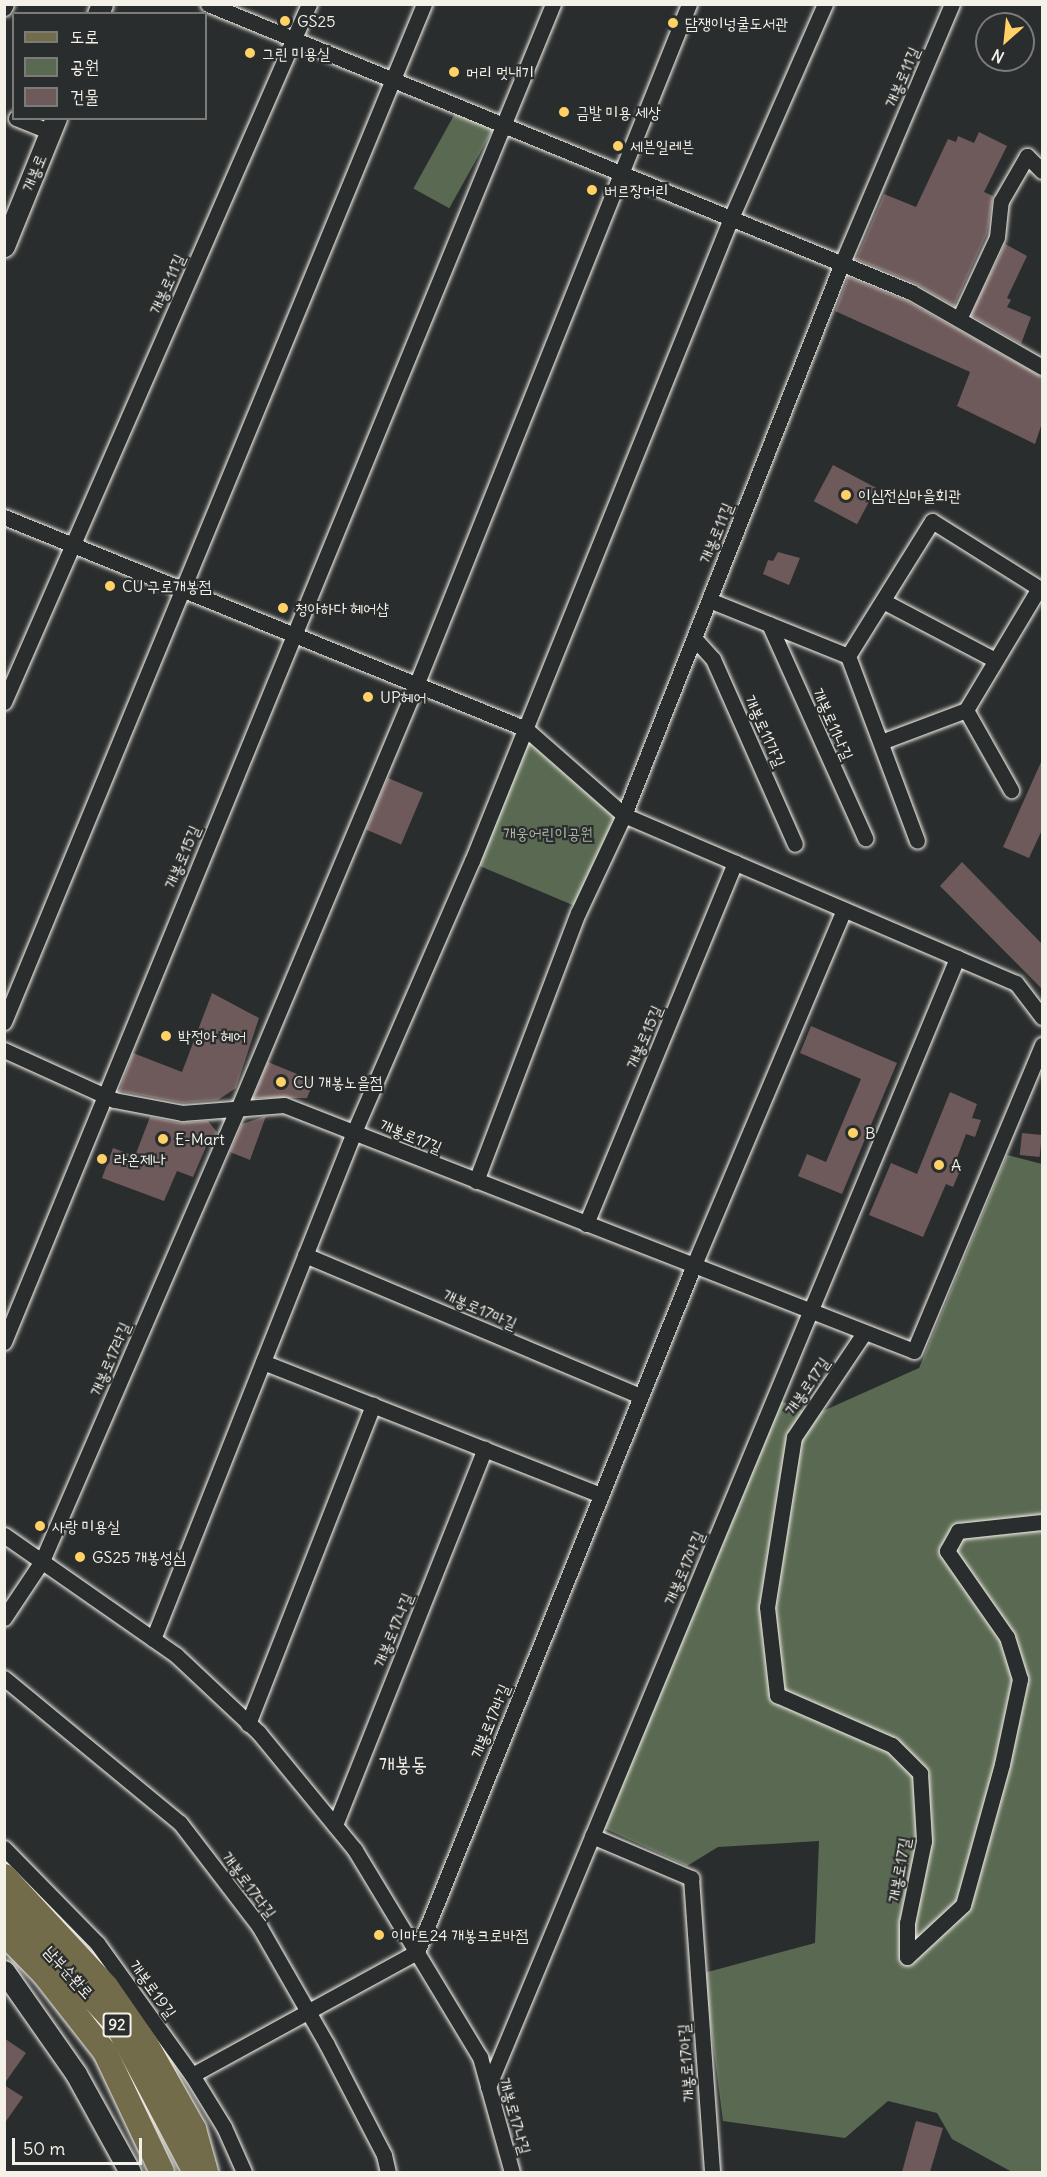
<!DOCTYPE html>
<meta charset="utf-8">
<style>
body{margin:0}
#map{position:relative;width:1047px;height:2177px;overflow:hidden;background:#2a2d2e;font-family:Delius,"Poor Story",sans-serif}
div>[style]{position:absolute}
.green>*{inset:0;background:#5a6952;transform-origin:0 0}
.building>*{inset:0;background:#6e5a5a;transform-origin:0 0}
.roads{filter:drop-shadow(0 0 2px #f4f1e8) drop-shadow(0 0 2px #f4f1e8)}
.street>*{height:15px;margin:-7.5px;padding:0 7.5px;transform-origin:7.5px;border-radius:7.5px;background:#2a2d2e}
.secondary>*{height:21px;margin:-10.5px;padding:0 10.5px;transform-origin:10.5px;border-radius:10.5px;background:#2a2d2e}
.primary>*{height:24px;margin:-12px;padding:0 12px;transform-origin:12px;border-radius:12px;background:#726c4b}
.dots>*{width:16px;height:16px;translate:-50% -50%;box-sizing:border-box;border:3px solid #2a2d2e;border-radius:50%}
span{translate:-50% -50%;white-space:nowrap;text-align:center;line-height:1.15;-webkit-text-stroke:4.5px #2a2d2e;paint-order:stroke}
.shield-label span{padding:2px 4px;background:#2a2d2e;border:2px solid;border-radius:4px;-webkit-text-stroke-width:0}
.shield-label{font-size:15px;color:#f4f1e8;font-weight:700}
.poi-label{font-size:16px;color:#f4f1e8}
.left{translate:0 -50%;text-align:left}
.street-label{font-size:16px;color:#f4f1e8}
.park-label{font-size:16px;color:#afb4a4}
.quarter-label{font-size:20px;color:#f4f1e8}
.frame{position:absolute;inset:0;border:6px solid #f4f1e8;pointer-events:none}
.legend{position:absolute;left:12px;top:12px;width:195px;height:108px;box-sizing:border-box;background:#2a2d2e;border:2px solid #7b7b78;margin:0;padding:8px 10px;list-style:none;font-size:18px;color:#f4f1e8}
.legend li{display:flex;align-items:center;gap:12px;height:30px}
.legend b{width:30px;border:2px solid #7b7b78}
.north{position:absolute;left:975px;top:12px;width:60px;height:60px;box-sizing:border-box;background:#2a2d2e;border:2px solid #7b7b78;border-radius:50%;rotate:207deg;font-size:16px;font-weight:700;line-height:24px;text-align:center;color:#f4f1e8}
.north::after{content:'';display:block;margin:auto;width:21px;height:27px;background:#ffd166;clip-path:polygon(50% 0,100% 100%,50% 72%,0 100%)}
.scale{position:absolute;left:12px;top:2138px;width:130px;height:27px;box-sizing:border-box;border:3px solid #f4f1e8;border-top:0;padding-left:8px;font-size:18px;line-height:21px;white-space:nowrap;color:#f4f1e8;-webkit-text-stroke:4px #2a2d2e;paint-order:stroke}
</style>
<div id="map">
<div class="green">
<div style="left:458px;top:108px;width:41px;height:92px;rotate:29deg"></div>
<div style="clip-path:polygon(527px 737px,617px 819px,575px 906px,475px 864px)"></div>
<div style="clip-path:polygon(1007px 1155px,1042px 1164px,1042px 2172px,1012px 2172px,952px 2139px,937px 2113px,888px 2101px,845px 2138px,723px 2121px,704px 1973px,815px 1943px,819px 1841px,718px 1847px,687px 1866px,597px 1825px,774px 1398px,814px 1415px,919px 1368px)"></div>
</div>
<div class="building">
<div style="clip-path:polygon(979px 132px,1007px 146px,984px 192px,993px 196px,987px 234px,954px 306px,915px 283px,856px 259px,884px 194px,916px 207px,948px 139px,956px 142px,958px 136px,974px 143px)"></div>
<div style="clip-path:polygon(1005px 244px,1027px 256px,1007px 298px,1011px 300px,1007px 307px,1031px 317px,1021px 344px,971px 315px)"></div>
<div style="clip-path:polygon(848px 277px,907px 301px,1042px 377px,1042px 423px,1035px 444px,957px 406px,970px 372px,835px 311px)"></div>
<div style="left:833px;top:465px;width:49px;height:41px;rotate:28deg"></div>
<div style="clip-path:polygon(778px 552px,800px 558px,789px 585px,763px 574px,768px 560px,773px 561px)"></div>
<div style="clip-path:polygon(1042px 760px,1042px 830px,1029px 858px,1003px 847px)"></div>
<div style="left:388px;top:778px;width:38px;height:56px;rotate:23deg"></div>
<div style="clip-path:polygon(962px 862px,1042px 944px,1042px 989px,940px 886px)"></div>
<div style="clip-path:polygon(212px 993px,259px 1018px,236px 1088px,218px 1100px,183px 1103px,119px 1091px,133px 1053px,182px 1072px)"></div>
<div style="clip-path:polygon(811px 1026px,897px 1063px,842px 1194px,798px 1176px,807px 1154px,826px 1162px,861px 1079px,800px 1053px)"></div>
<div style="clip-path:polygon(268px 1062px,314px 1081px,307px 1098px,253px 1098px)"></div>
<div style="clip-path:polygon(950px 1092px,977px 1104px,972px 1118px,981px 1120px,975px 1137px,966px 1134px,955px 1163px,962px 1166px,953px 1187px,946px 1184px,923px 1237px,869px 1215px,891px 1163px,917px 1174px)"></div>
<div style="clip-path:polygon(266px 1116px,250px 1160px,230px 1152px,242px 1124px)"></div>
<div style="clip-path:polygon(150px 1117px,180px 1123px,208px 1121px,217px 1132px,212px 1144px,208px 1142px,193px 1177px,177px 1171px,164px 1201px,102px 1178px,113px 1148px,135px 1156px)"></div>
<div style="left:1022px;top:1133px;width:20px;height:22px;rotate:6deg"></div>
<div style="clip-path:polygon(4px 2038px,26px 2053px,4px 2084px)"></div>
<div style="clip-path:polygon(4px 2085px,23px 2097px,4px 2124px)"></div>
<div style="clip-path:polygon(916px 2121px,943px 2128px,930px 2172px,902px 2172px)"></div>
</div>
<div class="roads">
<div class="street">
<div style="left:208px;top:4px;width:760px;rotate:22.28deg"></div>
<div style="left:911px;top:292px;width:151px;rotate:29.8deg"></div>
<div style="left:4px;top:8px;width:4px;rotate:-63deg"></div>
<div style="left:16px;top:118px;width:37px;rotate:22deg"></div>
<div style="left:959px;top:319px;width:90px;rotate:-65.1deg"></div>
<div style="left:997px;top:237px;width:36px;rotate:-84deg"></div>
<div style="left:1001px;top:201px;width:52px;rotate:-60deg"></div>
<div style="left:1027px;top:156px;width:21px;rotate:45deg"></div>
<div style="left:4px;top:517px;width:563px;rotate:22.1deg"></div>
<div style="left:526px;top:729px;width:130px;rotate:41.3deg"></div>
<div style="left:624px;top:815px;width:426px;rotate:23.2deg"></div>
<div style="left:1016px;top:983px;width:43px;rotate:52.6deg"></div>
<div style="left:709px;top:600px;width:150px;rotate:21.9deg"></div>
<div style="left:848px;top:656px;width:159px;rotate:-58.1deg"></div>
<div style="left:932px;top:521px;width:130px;rotate:32.1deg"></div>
<div style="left:883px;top:601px;width:127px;rotate:27.8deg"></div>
<div style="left:769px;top:624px;width:235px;rotate:65.8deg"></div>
<div style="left:694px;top:638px;width:28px;rotate:48deg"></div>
<div style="left:713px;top:659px;width:202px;rotate:66.1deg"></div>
<div style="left:848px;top:656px;width:197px;rotate:69.5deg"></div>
<div style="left:4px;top:702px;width:762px;rotate:-66.4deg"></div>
<div style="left:966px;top:710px;width:142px;rotate:-59.1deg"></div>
<div style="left:966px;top:710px;width:92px;rotate:60.6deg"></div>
<div style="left:881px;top:742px;width:91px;rotate:-20.6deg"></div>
<div style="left:4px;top:1022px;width:1101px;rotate:-67.58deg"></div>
<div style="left:4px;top:1050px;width:121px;rotate:24.4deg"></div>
<div style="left:114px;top:1100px;width:69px;rotate:10.8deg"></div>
<div style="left:182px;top:1113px;width:102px;rotate:-4.5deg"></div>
<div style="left:284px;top:1105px;width:676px;rotate:21.33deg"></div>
<div style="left:914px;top:1351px;width:332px;rotate:-67.3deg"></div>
<div style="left:476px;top:1181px;width:287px;rotate:-69.2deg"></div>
<div style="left:578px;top:913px;width:108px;rotate:-64.9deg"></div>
<div style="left:624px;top:815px;width:593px;rotate:-68.45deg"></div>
<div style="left:842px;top:263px;width:281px;rotate:-67deg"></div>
<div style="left:586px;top:1224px;width:391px;rotate:-67.6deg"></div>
<div style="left:305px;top:1255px;width:364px;rotate:22.8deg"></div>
<div style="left:864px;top:1333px;width:125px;rotate:123.9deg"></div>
<div style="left:794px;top:1437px;width:172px;rotate:99deg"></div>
<div style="left:767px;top:1607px;width:89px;rotate:83.5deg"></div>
<div style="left:777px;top:1695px;width:125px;rotate:23.5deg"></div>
<div style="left:892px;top:1745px;width:40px;rotate:45deg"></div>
<div style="left:920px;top:1773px;width:68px;rotate:86.6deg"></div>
<div style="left:924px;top:1841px;width:84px;rotate:101.7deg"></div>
<div style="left:907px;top:1923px;width:34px;rotate:90deg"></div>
<div style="left:907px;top:1957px;width:76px;rotate:-42.9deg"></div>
<div style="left:963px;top:1905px;width:146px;rotate:-74.5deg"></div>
<div style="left:1002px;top:1764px;width:87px;rotate:-78deg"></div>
<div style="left:1020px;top:1679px;width:44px;rotate:-107.2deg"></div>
<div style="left:1007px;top:1637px;width:105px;rotate:-124.9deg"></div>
<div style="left:947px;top:1551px;width:23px;rotate:-61deg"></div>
<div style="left:958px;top:1531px;width:84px;rotate:-6.1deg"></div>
<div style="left:4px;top:1342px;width:1446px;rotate:-67.69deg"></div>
<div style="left:263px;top:1362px;width:363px;rotate:21.5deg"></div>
<div style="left:4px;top:1535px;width:210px;rotate:34.9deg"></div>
<div style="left:176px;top:1655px;width:114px;rotate:43.2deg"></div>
<div style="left:259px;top:1733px;width:151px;rotate:50.6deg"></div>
<div style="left:355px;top:1850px;width:242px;rotate:58.9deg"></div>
<div style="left:480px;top:2057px;width:119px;rotate:74.5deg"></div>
<div style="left:4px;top:1618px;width:69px;rotate:-56.3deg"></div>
<div style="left:42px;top:1561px;width:493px;rotate:-66.6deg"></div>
<div style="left:238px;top:1109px;width:462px;rotate:-67.2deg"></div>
<div style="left:417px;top:683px;width:731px;rotate:-68.17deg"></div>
<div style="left:153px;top:1639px;width:545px;rotate:-68.37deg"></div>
<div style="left:354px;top:1132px;width:296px;rotate:-66.5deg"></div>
<div style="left:472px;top:861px;width:693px;rotate:-68.06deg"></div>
<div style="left:731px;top:218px;width:234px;rotate:-66.3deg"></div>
<div style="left:4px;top:1678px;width:228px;rotate:39.5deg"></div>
<div style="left:180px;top:1823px;width:130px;rotate:52.5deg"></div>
<div style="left:259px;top:1926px;width:135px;rotate:60.2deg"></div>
<div style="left:326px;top:2043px;width:126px;rotate:62.6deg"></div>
<div style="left:384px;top:2155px;width:17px;rotate:77deg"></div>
<div style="left:248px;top:1724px;width:343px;rotate:-68.6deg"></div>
<div style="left:335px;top:1825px;width:405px;rotate:-68.3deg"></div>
<div style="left:592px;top:1836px;width:108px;rotate:23deg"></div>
<div style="left:691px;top:1878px;width:295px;rotate:85.9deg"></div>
<div style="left:4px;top:1848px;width:133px;rotate:45.6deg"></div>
<div style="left:97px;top:1943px;width:163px;rotate:54.3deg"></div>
<div style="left:192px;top:2075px;width:61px;rotate:58.4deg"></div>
<div style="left:224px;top:2127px;width:49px;rotate:66deg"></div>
<div style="left:192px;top:2075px;width:256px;rotate:-28.7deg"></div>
<div style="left:417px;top:1952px;width:739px;rotate:-68.05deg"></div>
<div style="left:693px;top:1267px;width:388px;rotate:-67.1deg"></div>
<div style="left:488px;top:2087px;width:1223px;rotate:-67.44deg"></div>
</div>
<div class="secondary">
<div style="left:98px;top:14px;width:11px;rotate:-68deg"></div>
<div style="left:4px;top:246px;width:138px;rotate:-67.9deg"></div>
<div style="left:4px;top:1971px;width:126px;rotate:55deg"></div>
<div style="left:76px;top:2074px;width:112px;rotate:61.1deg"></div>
</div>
<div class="primary">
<div style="left:4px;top:1876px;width:150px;rotate:47.2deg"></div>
<div style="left:106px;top:1986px;width:70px;rotate:55.4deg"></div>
<div style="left:146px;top:2044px;width:98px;rotate:60.5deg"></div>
<div style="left:194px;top:2129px;width:45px;rotate:74.4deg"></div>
<div style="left:4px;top:1903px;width:164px;rotate:47deg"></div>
<div style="left:116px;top:2023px;width:169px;rotate:62.1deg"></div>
<div style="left:4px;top:1933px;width:57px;rotate:45.7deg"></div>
<div style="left:44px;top:1974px;width:99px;rotate:52deg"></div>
<div style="left:105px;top:2052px;width:133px;rotate:64.6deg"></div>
</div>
</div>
<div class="dots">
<div style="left:285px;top:21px;background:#ffd166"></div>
<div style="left:673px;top:23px;background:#ffd166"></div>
<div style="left:250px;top:53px;background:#ffd166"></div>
<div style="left:454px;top:72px;background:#ffd166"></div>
<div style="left:564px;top:112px;background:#ffd166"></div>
<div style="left:618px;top:146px;background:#ffd166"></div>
<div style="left:592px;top:190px;background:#ffd166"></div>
<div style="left:846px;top:495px;background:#ffd166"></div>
<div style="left:110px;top:586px;background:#ffd166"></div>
<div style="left:283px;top:608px;background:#ffd166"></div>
<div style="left:368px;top:697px;background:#ffd166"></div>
<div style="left:166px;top:1036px;background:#ffd166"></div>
<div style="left:281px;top:1082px;background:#ffd166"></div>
<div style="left:853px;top:1133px;background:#ffd166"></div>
<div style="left:163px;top:1139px;background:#ffd166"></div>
<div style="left:102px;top:1159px;background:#ffd166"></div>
<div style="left:939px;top:1165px;background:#ffd166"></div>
<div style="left:40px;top:1526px;background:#ffd166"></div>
<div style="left:80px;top:1557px;background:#ffd166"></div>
<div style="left:379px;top:1935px;background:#ffd166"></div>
</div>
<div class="shield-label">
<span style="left:117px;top:2025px">92</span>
</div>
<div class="poi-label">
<span class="left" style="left:297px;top:21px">GS25</span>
<span class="left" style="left:685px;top:23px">담쟁이넝쿨도서관</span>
<span class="left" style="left:262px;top:53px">그린 미용실</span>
<span class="left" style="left:466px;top:72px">머리 멋내기</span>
<span class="left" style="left:576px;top:112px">금발 미용 세상</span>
<span class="left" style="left:630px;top:146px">세븐일레븐</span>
<span class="left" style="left:604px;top:190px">버르장머리</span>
<span class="left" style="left:858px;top:495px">이심전심마을회관</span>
<span class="left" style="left:122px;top:586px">CU 구로개봉점</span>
<span class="left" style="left:295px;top:608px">청아하다 헤어샵</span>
<span class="left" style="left:380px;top:697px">UP헤어</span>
<span class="left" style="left:178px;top:1036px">박정아 헤어</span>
<span class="left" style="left:293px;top:1082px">CU 개봉노을점</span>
<span class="left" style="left:865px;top:1133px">B</span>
<span class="left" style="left:175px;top:1139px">E-Mart</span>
<span class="left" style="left:114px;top:1159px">라온제나</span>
<span class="left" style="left:951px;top:1165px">A</span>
<span class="left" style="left:52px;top:1526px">사랑 미용실</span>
<span class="left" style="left:92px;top:1557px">GS25 개봉성심</span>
<span class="left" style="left:391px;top:1935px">이마트24 개봉크로바점</span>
</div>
<div class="street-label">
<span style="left:902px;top:77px;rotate:-67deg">개봉로11길</span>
<span style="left:34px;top:173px;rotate:-68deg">개봉로</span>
<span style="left:167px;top:284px;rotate:-66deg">개봉로11길</span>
<span style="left:716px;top:533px;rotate:-68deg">개봉로11길</span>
<span style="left:833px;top:724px;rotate:66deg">개봉로11나길</span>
<span style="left:765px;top:731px;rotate:66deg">개봉로11가길</span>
<span style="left:182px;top:857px;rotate:-67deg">개봉로15길</span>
<span style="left:644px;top:1037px;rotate:-67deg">개봉로15길</span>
<span style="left:411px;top:1136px;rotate:22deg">개봉로17길</span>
<span style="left:480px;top:1309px;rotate:23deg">개봉로17마길</span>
<span style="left:110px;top:1359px;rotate:-67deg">개봉로17라길</span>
<span style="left:807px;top:1386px;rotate:-56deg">개봉로17길</span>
<span style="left:684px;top:1568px;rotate:-67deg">개봉로17아길</span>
<span style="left:393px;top:1630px;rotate:-68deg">개봉로17나길</span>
<span style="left:490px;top:1721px;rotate:-68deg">개봉로17바길</span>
<span style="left:899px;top:1870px;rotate:-80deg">개봉로17길</span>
<span style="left:249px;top:1885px;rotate:53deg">개봉로17다길</span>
<span style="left:69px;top:1972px;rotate:48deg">남부순환로</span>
<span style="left:153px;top:1989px;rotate:54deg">개봉로19길</span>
<span style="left:686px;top:2063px;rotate:-94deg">개봉로17아길</span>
<span style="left:515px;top:2116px;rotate:74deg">개봉로17나길</span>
</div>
<div class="park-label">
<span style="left:548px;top:833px">개웅어린이공원</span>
</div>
<div class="quarter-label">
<span style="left:403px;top:1763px">개봉동</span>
</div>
<div class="frame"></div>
<ul class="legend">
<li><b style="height:8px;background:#726c4b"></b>도로</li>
<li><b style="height:16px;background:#5a6952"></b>공원</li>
<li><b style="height:16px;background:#6e5a5a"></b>건물</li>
</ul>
<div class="north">N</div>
<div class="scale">50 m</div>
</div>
